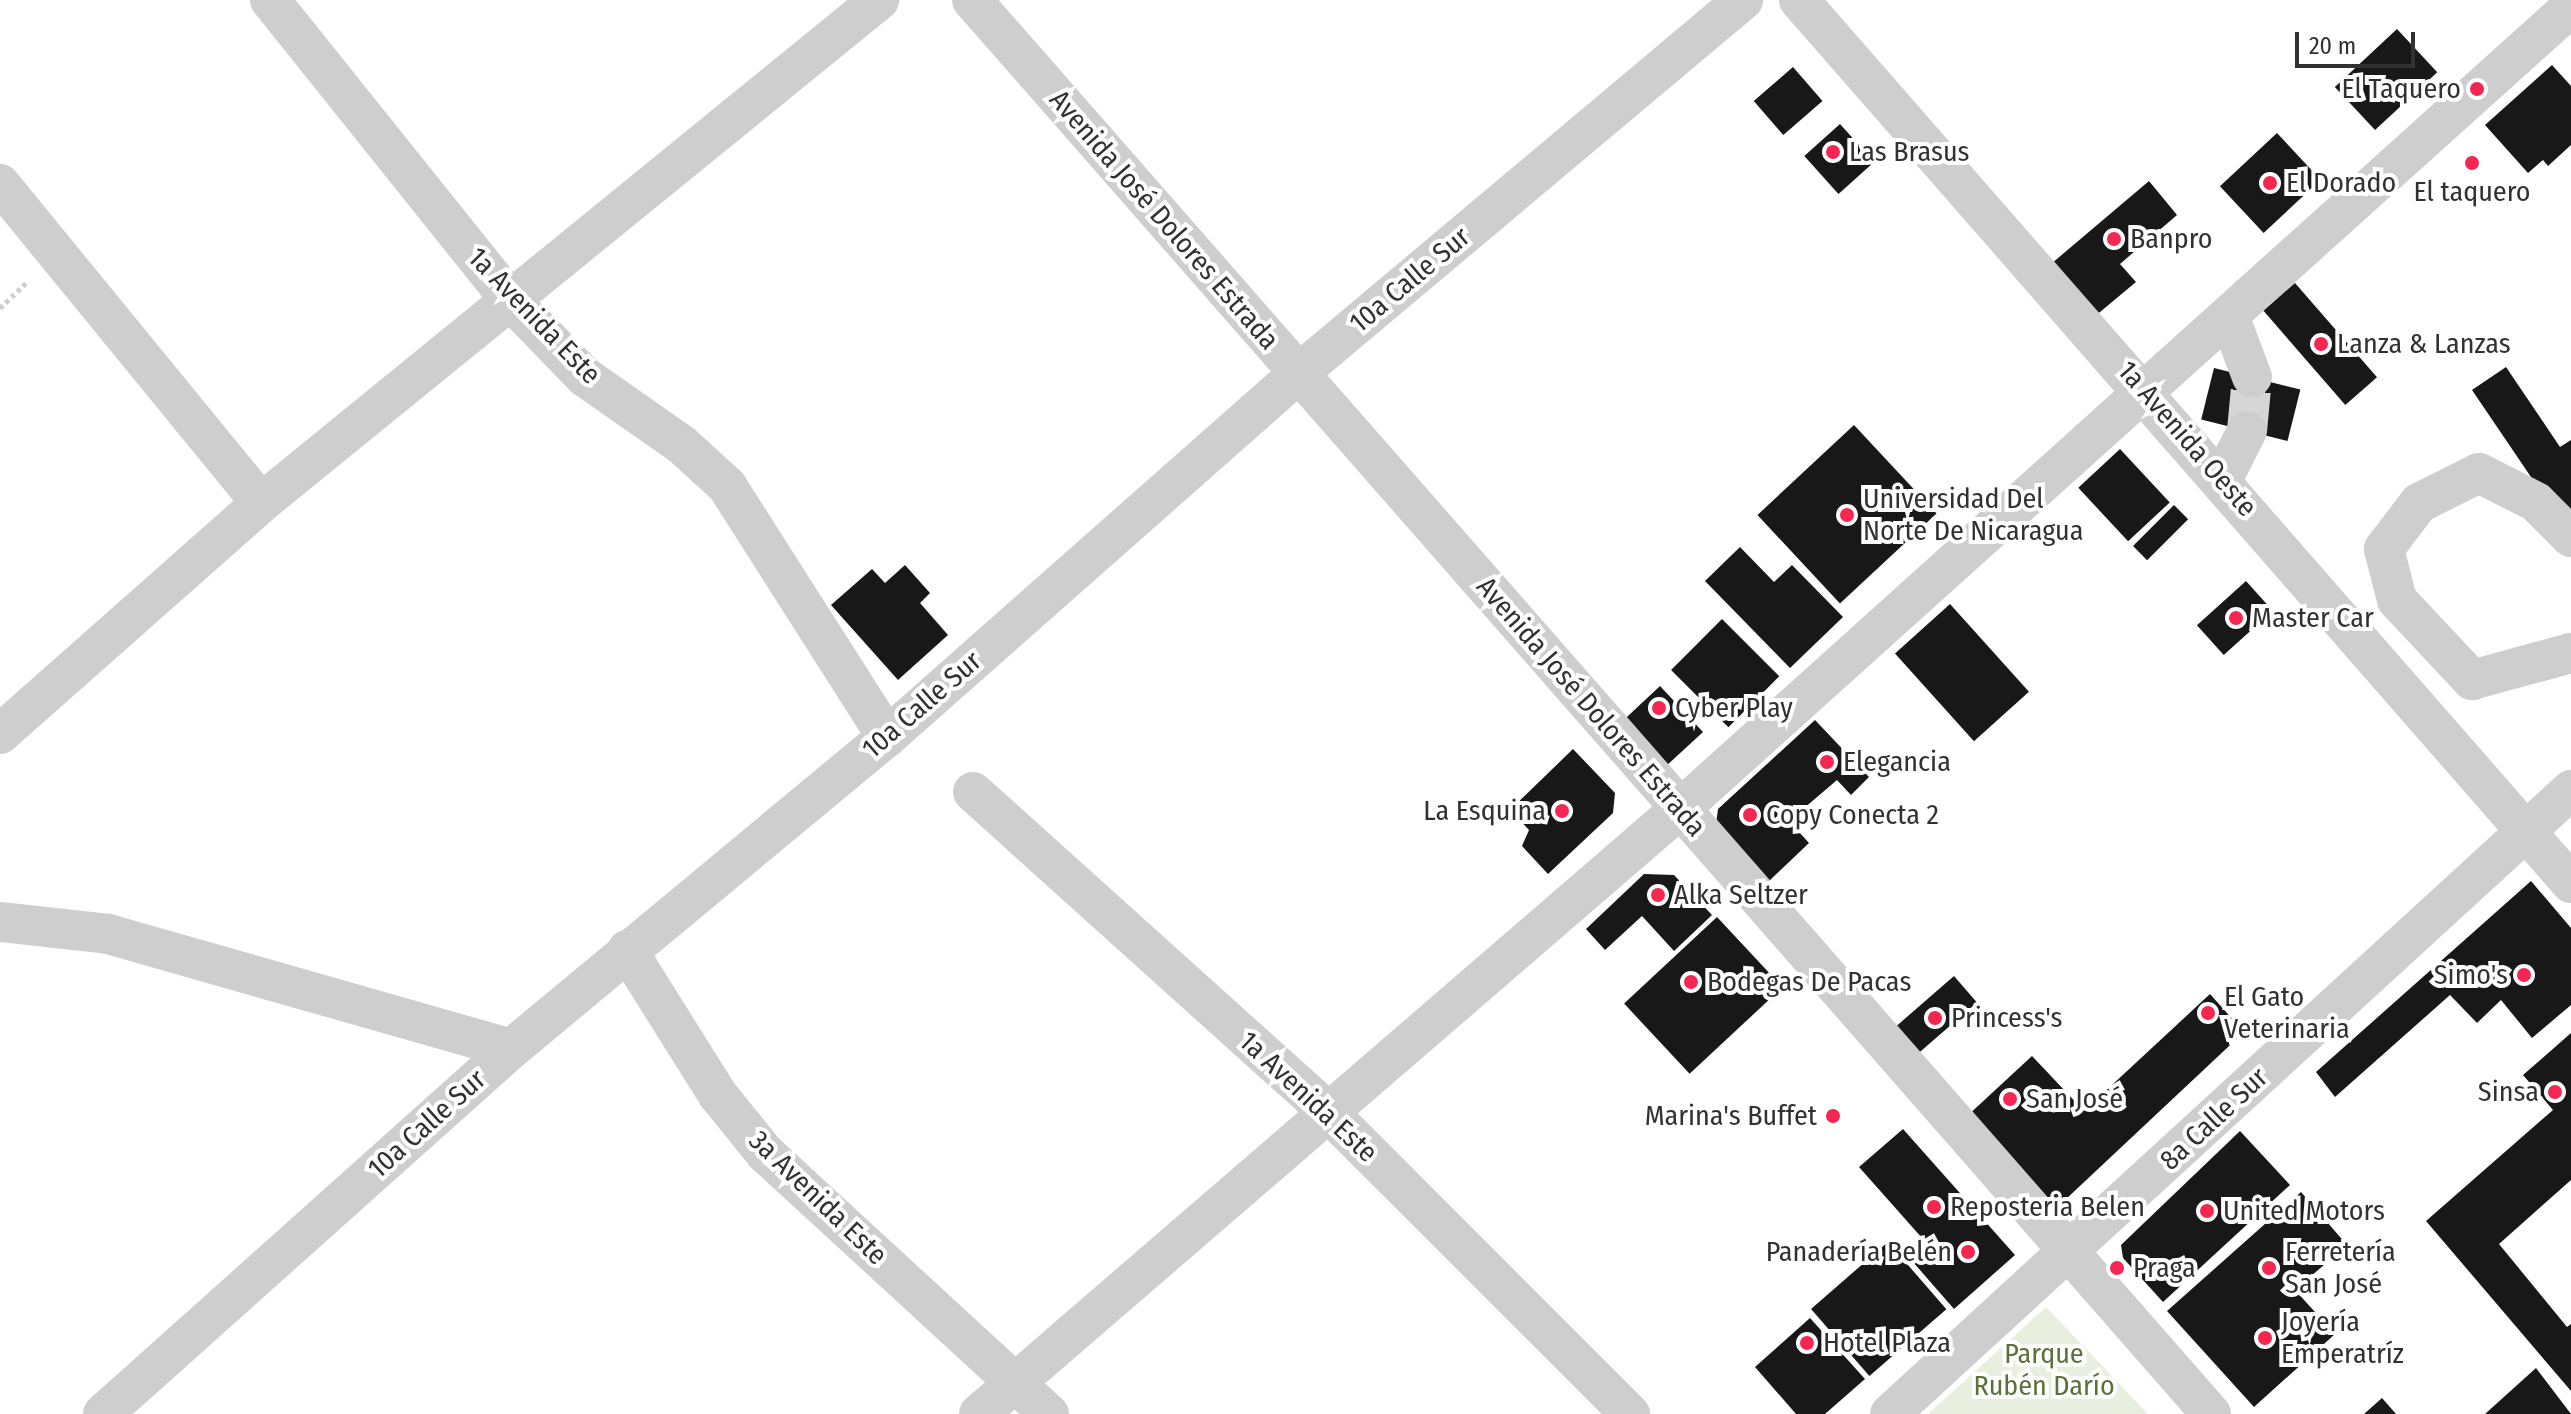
<!DOCTYPE html>
<meta charset="utf-8">
<style>
body{margin:0}
#map{position:relative;width:2571px;height:1414px;overflow:hidden;background:#fff;font-family:"Fira Sans Condensed",sans-serif}
div>[style]{position:absolute}
.green>*{inset:0;background:#e9efde}
.building>*{inset:0;background:#181818;transform-origin:0 0}
.minor-tunnel>*{height:40px;margin-top:-20px;transform-origin:0;background:repeating-linear-gradient(90deg,#d6d6d6 0 40px,transparent 0 60px)}
.path>*{height:5px;margin-top:-2.5px;transform-origin:0;background:repeating-linear-gradient(90deg,#cecece 0 4px,transparent 0 8px)}
.minor>*{height:40px;margin:-20px;padding:0 20px;transform-origin:20px;border-radius:20px;background:#cecece}
.dots>*{width:22px;height:22px;translate:-50% -50%;box-sizing:border-box;border:4px solid #fff;border-radius:50%}
span{translate:-50% -50%;white-space:nowrap;text-align:center;line-height:1.15;-webkit-text-stroke:8px #fff;paint-order:stroke}
.poi-label{font-size:28px;color:#313131}
.right{translate:-100% -50%;text-align:right}
.left{translate:0 -50%;text-align:left}
.street-label{font-size:28px;color:#313131}
.park-label{font-size:28px;color:#5b7139}
.scale{position:absolute;left:2295px;top:32px;width:120px;height:36px;box-sizing:border-box;border:4px solid #313131;border-top:0;padding-left:10px;font-size:24px;line-height:28px;white-space:nowrap;color:#313131;-webkit-text-stroke:6px #fff;paint-order:stroke}
</style>
<div id="map">
<div class="green">
<div style="clip-path:polygon(2046px 1307px,2148px 1414px,1928px 1414px)"></div>
</div>
<div class="building">
<div style="left:2397px;top:29px;width:59px;height:85px;rotate:47deg"></div>
<div style="clip-path:polygon(2552px 65px,2571px 86px,2571px 145px,2548px 166px,2543px 160px,2528px 173px,2485px 125px)"></div>
<div style="left:1793px;top:67px;width:45px;height:52px;rotate:49deg"></div>
<div style="left:1840px;top:124px;width:51px;height:48px;rotate:48deg"></div>
<div style="left:2277px;top:133px;width:64px;height:78px;rotate:47deg"></div>
<div style="clip-path:polygon(2149px 181px,2177px 215px,2120px 264px,2136px 282px,2094px 317px,2051px 264px)"></div>
<div style="left:2295px;top:283px;width:125px;height:42px;rotate:49deg"></div>
<div style="clip-path:polygon(2506px 367px,2560px 447px,2571px 440px,2571px 509px,2558px 517px,2472px 390px)"></div>
<div style="left:2214px;top:368px;width:89px;height:53px;rotate:14deg"></div>
<div style="left:1854px;top:425px;width:121px;height:132px;rotate:47deg"></div>
<div style="left:2120px;top:449px;width:73px;height:57px;rotate:47deg"></div>
<div style="left:2174px;top:505px;width:20px;height:58px;rotate:45deg"></div>
<div style="clip-path:polygon(1740px 547px,1774px 582px,1792px 565px,1843px 617px,1790px 668px,1705px 581px)"></div>
<div style="clip-path:polygon(905px 565px,930px 593px,920px 603px,948px 635px,898px 680px,831px 605px,872px 569px,885px 583px)"></div>
<div style="left:2246px;top:581px;width:40px;height:66px;rotate:48deg"></div>
<div style="left:1950px;top:604px;width:118px;height:74px;rotate:48deg"></div>
<div style="left:1722px;top:619px;width:81px;height:72px;rotate:45deg"></div>
<div style="clip-path:polygon(1660px 686px,1703px 732px,1665px 767px,1613px 730px)"></div>
<div style="clip-path:polygon(1815px 720px,1869px 777px,1851px 795px,1837px 780px,1789px 821px,1809px 843px,1769px 881px,1716px 824px,1718px 809px)"></div>
<div style="clip-path:polygon(1573px 749px,1615px 793px,1613px 813px,1548px 874px,1522px 846px,1529px 830px,1510px 810px)"></div>
<div style="clip-path:polygon(1644px 874px,1674px 875px,1712px 915px,1674px 951px,1642px 916px,1605px 950px,1586px 929px)"></div>
<div style="clip-path:polygon(2531px 881px,2571px 928px,2571px 1005px,2532px 1038px,2501px 1000px,2477px 1023px,2450px 995px,2335px 1097px,2316px 1072px)"></div>
<div style="left:1717px;top:917px;width:96px;height:127px;rotate:47deg"></div>
<div style="left:1954px;top:976px;width:35px;height:86px;rotate:49deg"></div>
<div style="clip-path:polygon(2210px 994px,2244px 1032px,2065px 1200px,2048px 1203px,1965px 1118px,2032px 1056px,2084px 1111px)"></div>
<div style="clip-path:polygon(2571px 1033px,2571px 1180px,2499px 1244px,2567px 1327px,2571px 1324px,2571px 1391px,2426px 1221px,2553px 1110px,2523px 1075px)"></div>
<div style="clip-path:polygon(1903px 1129px,2015px 1255px,1954px 1309px,1913px 1262px,1930px 1247px,1859px 1167px)"></div>
<div style="clip-path:polygon(2240px 1131px,2290px 1185px,2163px 1302px,2123px 1258px,2121px 1245px)"></div>
<div style="clip-path:polygon(2301px 1192px,2347px 1245px,2295px 1290px,2335px 1334px,2254px 1407px,2167px 1311px)"></div>
<div style="left:1888px;top:1242px;width:89px;height:102px;rotate:49deg"></div>
<div style="clip-path:polygon(1810px 1318px,1865px 1379px,1825px 1414px,1796px 1414px,1755px 1367px)"></div>
<div style="clip-path:polygon(2536px 1368px,2571px 1414px,2485px 1414px)"></div>
<div style="clip-path:polygon(2382px 1398px,2396px 1414px,2364px 1414px)"></div>
</div>
<div class="minor-tunnel">
<div style="left:2247px;top:431px;width:54px;rotate:-84.7deg"></div>
</div>
<div class="path">
<div style="left:0;top:308px;width:37px;rotate:-44deg"></div>
</div>
<div class="minor">
<div style="left:270px;top:0;width:386px;rotate:51.3deg"></div>
<div style="left:511px;top:301px;width:106px;rotate:45.8deg"></div>
<div style="left:585px;top:377px;width:118px;rotate:35deg"></div>
<div style="left:682px;top:445px;width:61px;rotate:42.3deg"></div>
<div style="left:727px;top:486px;width:298px;rotate:57.5deg"></div>
<div style="left:972px;top:0;width:1880px;rotate:48.77deg"></div>
<div style="left:1799px;top:0;width:1173px;rotate:48.84deg"></div>
<div style="left:0;top:184px;width:412px;rotate:50.7deg"></div>
<div style="left:2229px;top:316px;width:65px;rotate:69.3deg"></div>
<div style="left:2222px;top:480px;width:55px;rotate:-63deg"></div>
<div style="left:2571px;top:537px;width:49px;rotate:-135deg"></div>
<div style="left:2536px;top:502px;width:64px;rotate:-153deg"></div>
<div style="left:2479px;top:473px;width:67px;rotate:153.4deg"></div>
<div style="left:2419px;top:503px;width:58px;rotate:127.3deg"></div>
<div style="left:2384px;top:549px;width:53px;rotate:75.7deg"></div>
<div style="left:2397px;top:600px;width:110px;rotate:46.8deg"></div>
<div style="left:2472px;top:680px;width:103px;rotate:-15.3deg"></div>
<div style="left:0;top:734px;width:349px;rotate:-41.5deg"></div>
<div style="left:261px;top:503px;width:797px;rotate:-39.14deg"></div>
<div style="left:973px;top:792px;width:477px;rotate:42deg"></div>
<div style="left:1327px;top:1111px;width:429px;rotate:45deg"></div>
<div style="left:0;top:922px;width:109px;rotate:6.3deg"></div>
<div style="left:108px;top:934px;width:419px;rotate:15.9deg"></div>
<div style="left:627px;top:950px;width:171px;rotate:57.9deg"></div>
<div style="left:718px;top:1095px;width:75px;rotate:51deg"></div>
<div style="left:765px;top:1153px;width:386px;rotate:42.6deg"></div>
<div style="left:103px;top:1414px;width:547px;rotate:-41.82deg"></div>
<div style="left:511px;top:1049px;width:489px;rotate:-39.7deg"></div>
<div style="left:887px;top:737px;width:550px;rotate:-41.46deg"></div>
<div style="left:1299px;top:373px;width:580px;rotate:-40.03deg"></div>
<div style="left:979px;top:1414px;width:926px;rotate:-40.8deg"></div>
<div style="left:1680px;top:809px;width:1199px;rotate:-41.99deg"></div>
<div style="left:1890px;top:1414px;width:924px;rotate:-42.5deg"></div>
</div>
<div class="dots">
<div style="left:2477px;top:89px;background:#f52651"></div>
<div style="left:1833px;top:152px;background:#f52651"></div>
<div style="left:2472px;top:163px;background:#f52651"></div>
<div style="left:2270px;top:183px;background:#f52651"></div>
<div style="left:2114px;top:239px;background:#f52651"></div>
<div style="left:2321px;top:344px;background:#f52651"></div>
<div style="left:1847px;top:515px;background:#f52651"></div>
<div style="left:2236px;top:618px;background:#f52651"></div>
<div style="left:1659px;top:708px;background:#f52651"></div>
<div style="left:1827px;top:762px;background:#f52651"></div>
<div style="left:1562px;top:811px;background:#f52651"></div>
<div style="left:1750px;top:815px;background:#f52651"></div>
<div style="left:1658px;top:895px;background:#f52651"></div>
<div style="left:2524px;top:975px;background:#f52651"></div>
<div style="left:1691px;top:982px;background:#f52651"></div>
<div style="left:2208px;top:1013px;background:#f52651"></div>
<div style="left:1935px;top:1018px;background:#f52651"></div>
<div style="left:2555px;top:1092px;background:#f52651"></div>
<div style="left:2010px;top:1099px;background:#f52651"></div>
<div style="left:1833px;top:1116px;background:#f52651"></div>
<div style="left:1934px;top:1207px;background:#f52651"></div>
<div style="left:2207px;top:1211px;background:#f52651"></div>
<div style="left:1968px;top:1252px;background:#f52651"></div>
<div style="left:2117px;top:1268px;background:#f52651"></div>
<div style="left:2269px;top:1268px;background:#f52651"></div>
<div style="left:2265px;top:1338px;background:#f52651"></div>
<div style="left:1807px;top:1343px;background:#f52651"></div>
</div>
<div class="poi-label">
<span class="right" style="left:2461px;top:89px">El Taquero</span>
<span class="left" style="left:1849px;top:152px">Las Brasus</span>
<span class="left" style="left:2286px;top:183px">El Dorado</span>
<span style="left:2472px;top:192px">El taquero</span>
<span class="left" style="left:2130px;top:239px">Banpro</span>
<span class="left" style="left:2337px;top:344px">Lanza &amp; Lanzas</span>
<span class="left" style="left:1863px;top:515px">Universidad Del<br>Norte De Nicaragua</span>
<span class="left" style="left:2252px;top:618px">Master Car</span>
<span class="left" style="left:1675px;top:708px">Cyber Play</span>
<span class="left" style="left:1843px;top:762px">Elegancia</span>
<span class="right" style="left:1546px;top:811px">La Esquina</span>
<span class="left" style="left:1766px;top:815px">Copy Conecta 2</span>
<span class="left" style="left:1674px;top:895px">Alka Seltzer</span>
<span class="right" style="left:2508px;top:975px">Simo's</span>
<span class="left" style="left:1707px;top:982px">Bodegas De Pacas</span>
<span class="left" style="left:2224px;top:1013px">El Gato<br>Veterinaria</span>
<span class="left" style="left:1951px;top:1018px">Princess's</span>
<span class="right" style="left:2539px;top:1092px">Sinsa</span>
<span class="left" style="left:2026px;top:1099px">San José</span>
<span class="right" style="left:1817px;top:1116px">Marina's Buffet</span>
<span class="left" style="left:1950px;top:1207px">Reposteria Belen</span>
<span class="left" style="left:2223px;top:1211px">United Motors</span>
<span class="right" style="left:1952px;top:1252px">Panadería Belén</span>
<span class="left" style="left:2285px;top:1268px">Ferretería<br>San José</span>
<span class="left" style="left:2133px;top:1268px">Praga</span>
<span class="left" style="left:2281px;top:1338px">Joyería<br>Emperatríz</span>
<span class="left" style="left:1823px;top:1343px">Hotel Plaza</span>
</div>
<div class="street-label">
<span style="left:1164px;top:220px;rotate:49deg">Avenida José Dolores Estrada</span>
<span style="left:1410px;top:280px;rotate:-40deg">10a Calle Sur</span>
<span style="left:534px;top:316px;rotate:46deg">1a Avenida Este</span>
<span style="left:2187px;top:439px;rotate:49deg">1a Avenida Oeste</span>
<span style="left:922px;top:705px;rotate:-41deg">10a Calle Sur</span>
<span style="left:1591px;top:707px;rotate:49deg">Avenida José Dolores Estrada</span>
<span style="left:1308px;top:1097px;rotate:43deg">1a Avenida Este</span>
<span style="left:2214px;top:1119px;rotate:-43deg">8a Calle Sur</span>
<span style="left:427px;top:1124px;rotate:-42deg">10a Calle Sur</span>
<span style="left:818px;top:1198px;rotate:44deg">3a Avenida Este</span>
</div>
<div class="park-label">
<span style="left:2044px;top:1370px">Parque<br>Rubén Darío</span>
</div>
<div class="scale">20 m</div>
</div>
